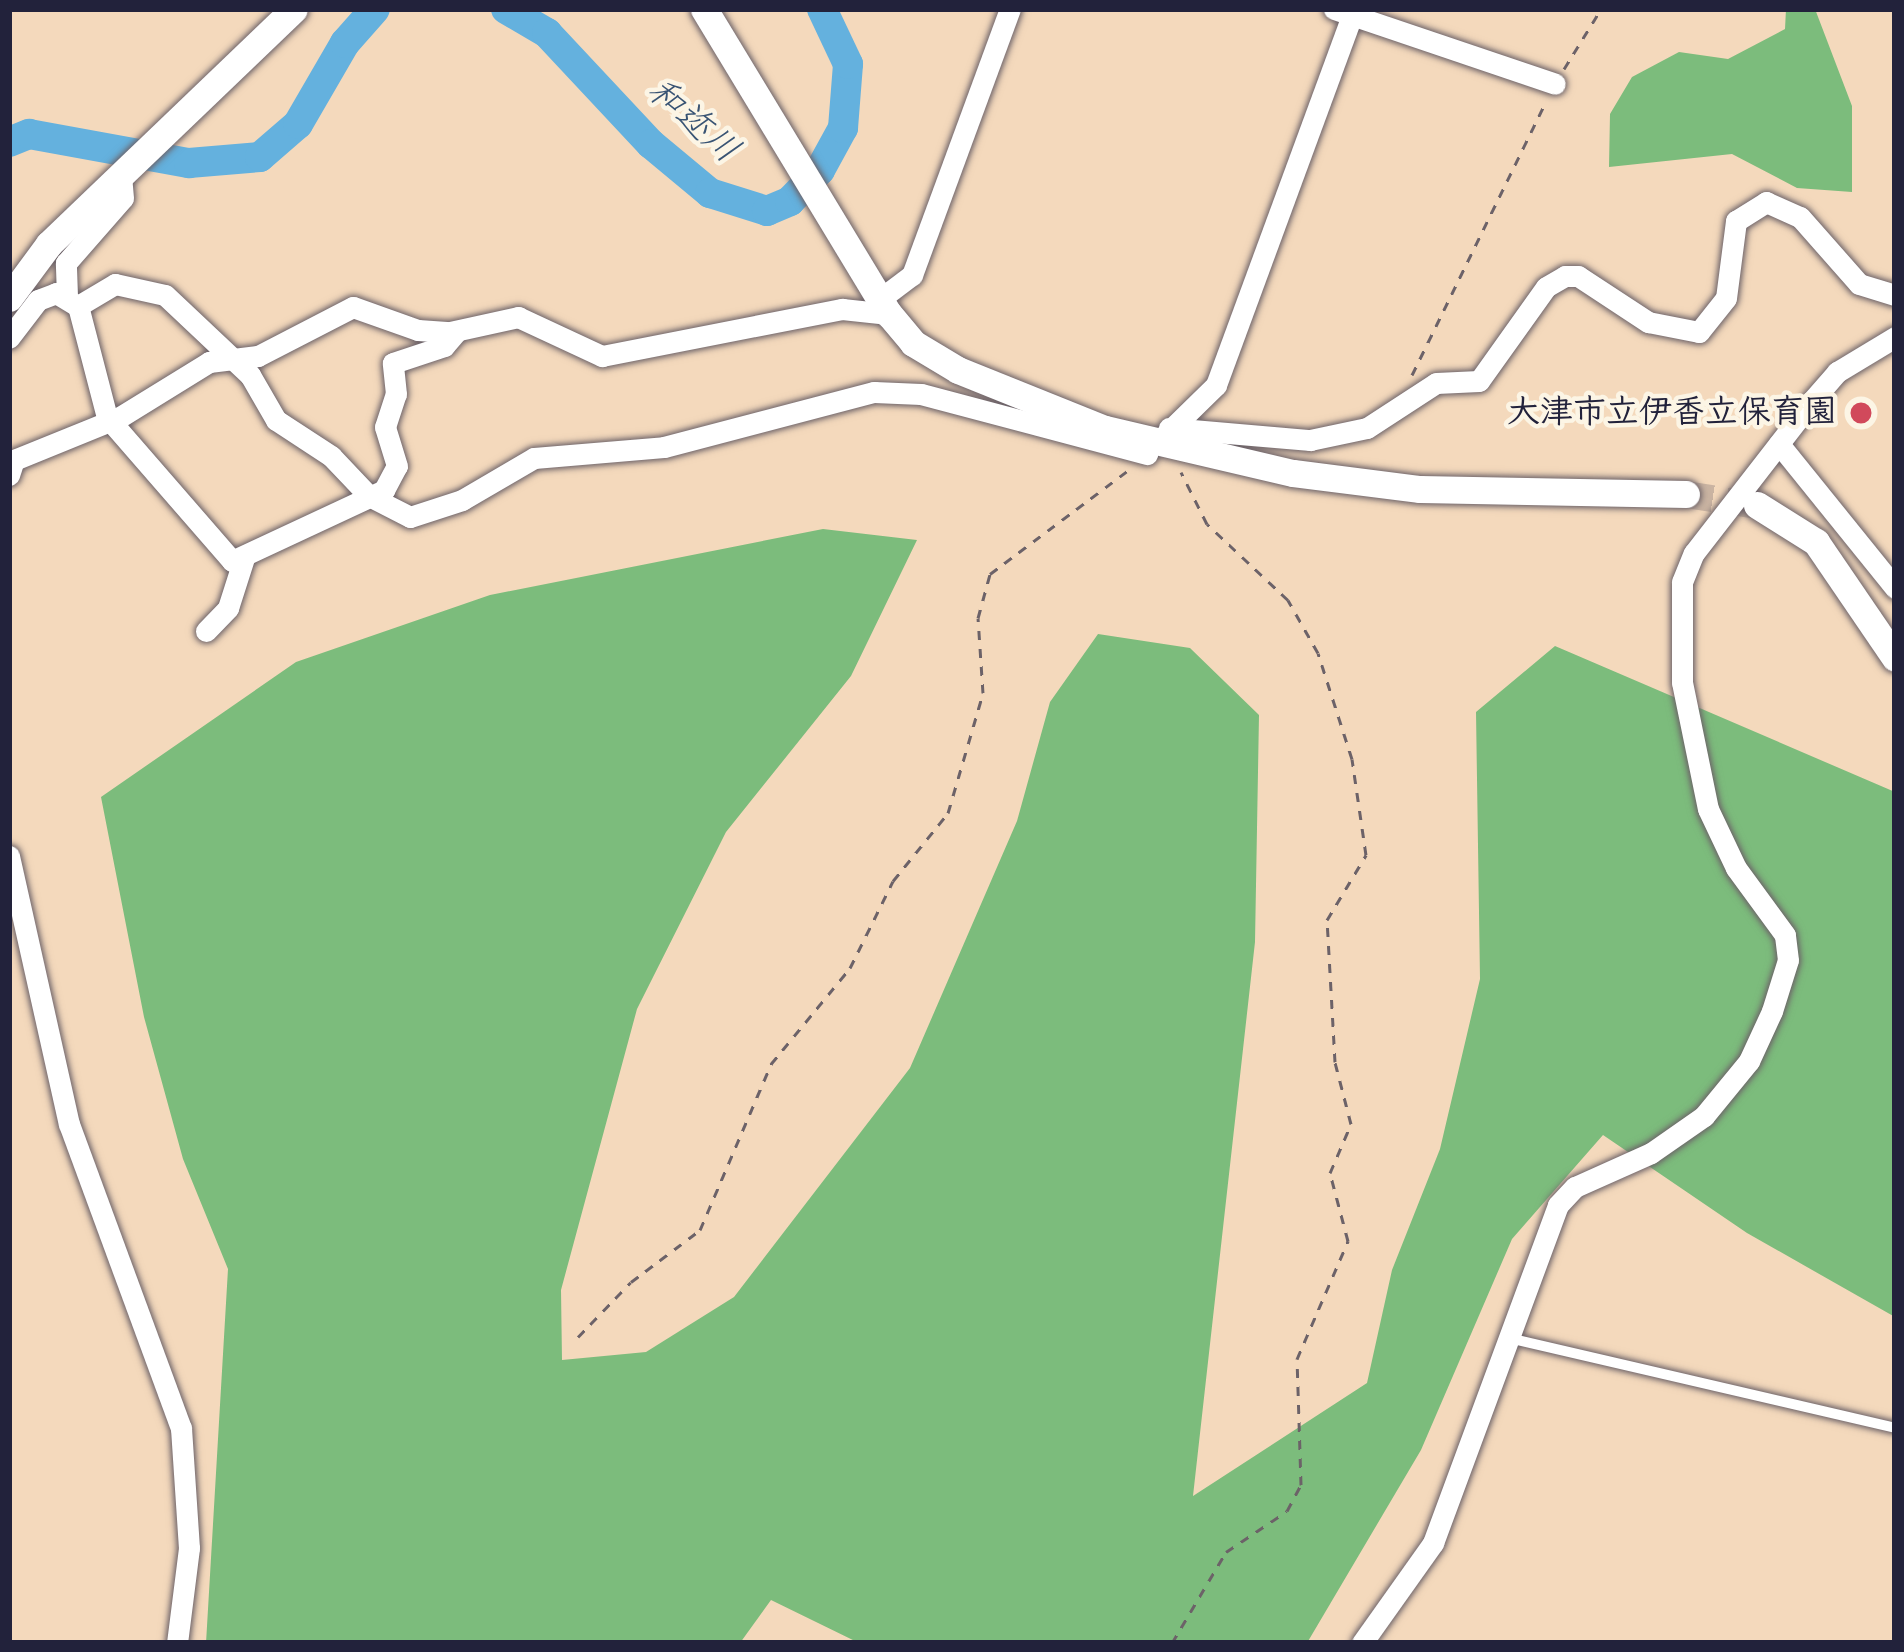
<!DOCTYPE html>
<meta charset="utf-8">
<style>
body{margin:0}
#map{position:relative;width:1904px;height:1652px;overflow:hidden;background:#f4d9bc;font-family:"Balsamiq Sans","Klee One",sans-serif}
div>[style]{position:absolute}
.forest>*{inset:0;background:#7cbc7c}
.river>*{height:30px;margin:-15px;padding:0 15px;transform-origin:15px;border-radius:15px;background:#64b1de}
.secondary-tunnel>*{height:27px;margin-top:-13.5px;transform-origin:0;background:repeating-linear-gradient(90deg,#cab4a2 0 27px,transparent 0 41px)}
.path>*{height:3px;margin-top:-1.5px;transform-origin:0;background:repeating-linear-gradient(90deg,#6c6268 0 9px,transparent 0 18px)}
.roads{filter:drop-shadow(0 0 3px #6c6268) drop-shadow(0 0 3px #6c6268)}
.lane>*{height:10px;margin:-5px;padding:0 5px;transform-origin:5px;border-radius:5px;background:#fff}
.street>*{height:21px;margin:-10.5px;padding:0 10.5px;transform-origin:10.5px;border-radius:10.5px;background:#fff}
.secondary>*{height:27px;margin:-13.5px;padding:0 13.5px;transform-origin:13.5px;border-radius:13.5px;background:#fff}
.dots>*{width:33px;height:33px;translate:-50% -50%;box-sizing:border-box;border:6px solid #fcf5e5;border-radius:50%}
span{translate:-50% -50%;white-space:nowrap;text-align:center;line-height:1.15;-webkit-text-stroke:9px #fcf5e5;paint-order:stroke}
.poi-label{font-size:33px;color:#22223b;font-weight:700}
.right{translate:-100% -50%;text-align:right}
.water-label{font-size:36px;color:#395474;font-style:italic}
.frame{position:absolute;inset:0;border:12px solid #22223b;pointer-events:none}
</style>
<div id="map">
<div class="forest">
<div style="clip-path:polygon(1786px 9px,1815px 9px,1852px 106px,1852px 192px,1797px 188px,1732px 154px,1609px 167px,1610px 114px,1632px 77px,1679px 52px,1728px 59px,1785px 29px)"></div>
<div style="clip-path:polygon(823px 529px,917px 540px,851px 676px,726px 832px,637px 1009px,561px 1290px,562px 1360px,646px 1352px,734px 1297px,910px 1068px,1017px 821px,1050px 702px,1098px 634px,1190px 648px,1259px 715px,1255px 942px,1193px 1496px,1367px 1383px,1392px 1270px,1440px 1149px,1480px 979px,1476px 712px,1555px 646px,1895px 792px,1895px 1317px,1747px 1233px,1603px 1135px,1512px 1239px,1421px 1450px,1307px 1643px,859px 1643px,771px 1600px,740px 1643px,206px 1643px,228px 1269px,183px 1159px,144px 1017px,101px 797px,296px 662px,490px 595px)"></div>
</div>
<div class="river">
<div style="left:506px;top:9px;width:48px;rotate:30.3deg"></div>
<div style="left:547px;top:33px;width:152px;rotate:46.9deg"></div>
<div style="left:651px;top:144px;width:77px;rotate:39.7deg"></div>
<div style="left:710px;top:193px;width:60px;rotate:17.5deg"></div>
<div style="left:767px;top:211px;width:25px;rotate:-23deg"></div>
<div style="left:790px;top:201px;width:43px;rotate:-45.9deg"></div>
<div style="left:820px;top:170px;width:48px;rotate:-61.3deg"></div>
<div style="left:843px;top:128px;width:64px;rotate:-85.5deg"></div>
<div style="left:848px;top:64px;width:61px;rotate:-115.3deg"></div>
<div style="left:9px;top:142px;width:22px;rotate:-22deg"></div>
<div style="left:29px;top:134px;width:163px;rotate:10.3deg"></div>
<div style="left:189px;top:163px;width:71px;rotate:-4.8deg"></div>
<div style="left:260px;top:157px;width:50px;rotate:-41deg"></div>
<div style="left:298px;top:124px;width:94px;rotate:-59.9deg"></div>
<div style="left:345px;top:43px;width:45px;rotate:-48.6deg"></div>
</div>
<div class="secondary-tunnel">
<div style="left:1686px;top:494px;width:72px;rotate:8.8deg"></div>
</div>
<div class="path">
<div style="left:1564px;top:69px;width:70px;rotate:-58.3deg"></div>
<div style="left:1412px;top:375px;width:302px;rotate:-63.9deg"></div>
<div style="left:578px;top:1337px;width:76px;rotate:-46.1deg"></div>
<div style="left:631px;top:1282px;width:86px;rotate:-37deg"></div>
<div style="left:700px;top:1230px;width:181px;rotate:-66.8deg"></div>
<div style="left:771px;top:1064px;width:124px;rotate:-50.5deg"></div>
<div style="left:850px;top:968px;width:97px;rotate:-63.7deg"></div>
<div style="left:893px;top:881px;width:87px;rotate:-51deg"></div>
<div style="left:948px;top:813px;width:125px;rotate:-73.7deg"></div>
<div style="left:983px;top:693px;width:75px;rotate:-93.8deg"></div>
<div style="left:978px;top:618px;width:46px;rotate:-74.7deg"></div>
<div style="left:990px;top:574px;width:171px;rotate:-36.9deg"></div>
<div style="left:1172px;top:1643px;width:106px;rotate:-59.3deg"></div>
<div style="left:1226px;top:1552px;width:73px;rotate:-33.9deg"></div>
<div style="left:1287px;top:1511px;width:30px;rotate:-62deg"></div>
<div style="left:1301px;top:1485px;width:126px;rotate:-91.8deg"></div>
<div style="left:1297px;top:1359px;width:129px;rotate:-66.6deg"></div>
<div style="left:1348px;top:1241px;width:70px;rotate:-104.8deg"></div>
<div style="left:1330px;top:1173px;width:53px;rotate:-66.8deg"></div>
<div style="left:1351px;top:1124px;width:64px;rotate:-104.5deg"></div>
<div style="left:1335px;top:1062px;width:142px;rotate:-93.2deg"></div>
<div style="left:1327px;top:920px;width:76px;rotate:-59deg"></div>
<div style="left:1366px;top:855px;width:97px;rotate:-98.3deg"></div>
<div style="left:1352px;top:759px;width:111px;rotate:-107.8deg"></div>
<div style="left:1318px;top:653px;width:61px;rotate:-119.5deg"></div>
<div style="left:1288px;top:600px;width:111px;rotate:-136.8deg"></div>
<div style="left:1207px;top:524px;width:58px;rotate:-116.6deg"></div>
</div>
<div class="roads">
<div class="lane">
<div style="left:1513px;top:1339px;width:392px;rotate:13.1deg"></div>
</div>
<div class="street">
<div style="left:1334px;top:9px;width:233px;rotate:18.7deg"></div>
<div style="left:67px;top:296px;width:33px;rotate:-92deg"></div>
<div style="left:66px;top:263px;width:86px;rotate:-48.8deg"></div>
<div style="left:123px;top:198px;width:23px;rotate:-95deg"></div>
<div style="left:880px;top:299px;width:40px;rotate:-37deg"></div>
<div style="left:912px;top:275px;width:283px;rotate:-69.8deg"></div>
<div style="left:78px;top:306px;width:43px;rotate:-30.7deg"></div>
<div style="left:115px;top:284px;width:51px;rotate:12.4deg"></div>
<div style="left:165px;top:295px;width:117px;rotate:43.3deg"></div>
<div style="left:250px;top:375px;width:52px;rotate:60deg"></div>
<div style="left:276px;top:420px;width:66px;rotate:33.2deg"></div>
<div style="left:331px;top:456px;width:55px;rotate:46.5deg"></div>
<div style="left:369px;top:496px;width:46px;rotate:27.1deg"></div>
<div style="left:410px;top:517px;width:55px;rotate:-18.1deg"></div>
<div style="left:462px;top:500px;width:83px;rotate:-30.3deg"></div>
<div style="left:534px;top:458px;width:130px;rotate:-4.8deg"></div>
<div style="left:664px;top:447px;width:217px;rotate:-14.7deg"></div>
<div style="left:874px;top:392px;width:47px;rotate:2.4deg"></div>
<div style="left:921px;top:394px;width:234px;rotate:14.9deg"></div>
<div style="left:9px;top:338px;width:48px;rotate:-52.7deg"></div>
<div style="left:38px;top:300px;width:19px;rotate:-21deg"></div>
<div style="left:56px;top:293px;width:26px;rotate:31deg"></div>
<div style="left:78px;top:306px;width:115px;rotate:75.4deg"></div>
<div style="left:107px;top:417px;width:191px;rotate:49deg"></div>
<div style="left:232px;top:561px;width:168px;rotate:-25deg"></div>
<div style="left:384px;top:490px;width:27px;rotate:-62deg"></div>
<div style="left:397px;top:466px;width:41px;rotate:-107.1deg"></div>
<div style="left:385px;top:427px;width:35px;rotate:-72deg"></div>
<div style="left:396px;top:394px;width:31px;rotate:-96deg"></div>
<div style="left:393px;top:363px;width:54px;rotate:-18.4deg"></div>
<div style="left:444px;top:346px;width:20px;rotate:-49deg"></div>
<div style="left:1169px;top:428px;width:142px;rotate:4.9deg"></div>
<div style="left:1310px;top:440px;width:58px;rotate:-11.9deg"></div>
<div style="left:1367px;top:428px;width:82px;rotate:-33.1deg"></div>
<div style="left:1436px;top:383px;width:43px;rotate:-2.7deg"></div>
<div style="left:1479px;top:381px;width:115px;rotate:-54.5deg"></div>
<div style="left:1546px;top:287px;width:22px;rotate:-30deg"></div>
<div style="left:1565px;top:276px;width:13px"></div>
<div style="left:1578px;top:276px;width:84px;rotate:33.3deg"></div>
<div style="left:1648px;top:322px;width:52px;rotate:11.1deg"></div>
<div style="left:1699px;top:332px;width:43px;rotate:-51.5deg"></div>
<div style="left:1726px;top:298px;width:78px;rotate:-82.6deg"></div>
<div style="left:1736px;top:221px;width:36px;rotate:-32deg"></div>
<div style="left:1766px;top:202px;width:37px;rotate:24deg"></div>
<div style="left:1800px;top:217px;width:89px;rotate:48.6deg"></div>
<div style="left:1859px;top:284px;width:38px;rotate:17deg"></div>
<div style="left:1164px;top:436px;width:73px;rotate:-44.4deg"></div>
<div style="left:1216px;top:385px;width:401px;rotate:-69.8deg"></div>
<div style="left:1779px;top:444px;width:185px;rotate:51.1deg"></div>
<div style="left:9px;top:475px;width:16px;rotate:-72deg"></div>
<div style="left:14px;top:460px;width:114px;rotate:-22.1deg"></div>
<div style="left:120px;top:417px;width:105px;rotate:-31.7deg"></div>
<div style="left:209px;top:362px;width:49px;rotate:-7deg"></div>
<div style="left:258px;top:356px;width:107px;rotate:-27.3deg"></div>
<div style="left:353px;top:307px;width:69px;rotate:19.5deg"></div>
<div style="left:418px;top:330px;width:32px;rotate:4deg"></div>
<div style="left:450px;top:332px;width:70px;rotate:-12.4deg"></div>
<div style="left:518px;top:317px;width:93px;rotate:24.9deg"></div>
<div style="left:602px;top:356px;width:245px;rotate:-11.1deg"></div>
<div style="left:842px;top:309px;width:47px;rotate:6.1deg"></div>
<div style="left:206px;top:631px;width:32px;rotate:-46deg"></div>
<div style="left:228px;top:608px;width:52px;rotate:-72.3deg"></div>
<div style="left:9px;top:856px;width:275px;rotate:77.4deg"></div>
<div style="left:69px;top:1124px;width:324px;rotate:69.8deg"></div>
<div style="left:181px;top:1428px;width:120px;rotate:86.2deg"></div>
<div style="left:189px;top:1548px;width:96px;rotate:97.2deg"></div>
<div style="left:1362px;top:1643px;width:123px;rotate:-54.6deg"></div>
<div style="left:1433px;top:1543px;width:360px;rotate:-69.7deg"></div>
<div style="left:1558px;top:1205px;width:25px;rotate:-47deg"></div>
<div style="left:1575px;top:1187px;width:83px;rotate:-24.1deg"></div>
<div style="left:1651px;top:1153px;width:65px;rotate:-34.9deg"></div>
<div style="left:1704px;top:1116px;width:71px;rotate:-50.7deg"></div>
<div style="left:1749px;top:1061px;width:55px;rotate:-65.3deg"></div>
<div style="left:1772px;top:1011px;width:53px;rotate:-72.6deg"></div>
<div style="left:1788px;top:960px;width:25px;rotate:-97deg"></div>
<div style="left:1785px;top:935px;width:83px;rotate:-126.2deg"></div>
<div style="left:1736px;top:868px;width:65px;rotate:-115.4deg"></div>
<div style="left:1708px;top:809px;width:130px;rotate:-101.6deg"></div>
<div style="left:1682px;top:682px;width:100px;rotate:-90deg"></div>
<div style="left:1682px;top:582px;width:31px;rotate:-68deg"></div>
<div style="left:1694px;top:553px;width:191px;rotate:-52.2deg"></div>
<div style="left:1811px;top:402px;width:40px;rotate:-49deg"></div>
<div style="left:1837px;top:372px;width:68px;rotate:-31.1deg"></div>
</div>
<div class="secondary">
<div style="left:704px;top:9px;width:357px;rotate:58.8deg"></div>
<div style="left:889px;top:314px;width:38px;rotate:50deg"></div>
<div style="left:913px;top:343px;width:52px;rotate:31deg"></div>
<div style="left:958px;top:370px;width:158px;rotate:21.9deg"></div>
<div style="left:1105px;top:429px;width:193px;rotate:13.2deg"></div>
<div style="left:1293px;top:473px;width:128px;rotate:7.2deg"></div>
<div style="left:1420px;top:489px;width:266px;rotate:1.1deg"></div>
<div style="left:9px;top:298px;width:67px;rotate:-53.5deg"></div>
<div style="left:49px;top:244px;width:339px;rotate:-43.8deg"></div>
<div style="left:1757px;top:505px;width:70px;rotate:32.1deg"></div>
<div style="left:1816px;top:542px;width:140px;rotate:55.7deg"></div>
</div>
</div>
<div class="dots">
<div style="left:1861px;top:413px;background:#d1495b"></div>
</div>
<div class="poi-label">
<span class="right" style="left:1837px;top:413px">大津市立伊香立保育園</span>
</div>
<div class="water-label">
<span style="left:693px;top:121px;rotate:41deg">和迩川</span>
</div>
<div class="frame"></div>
</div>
